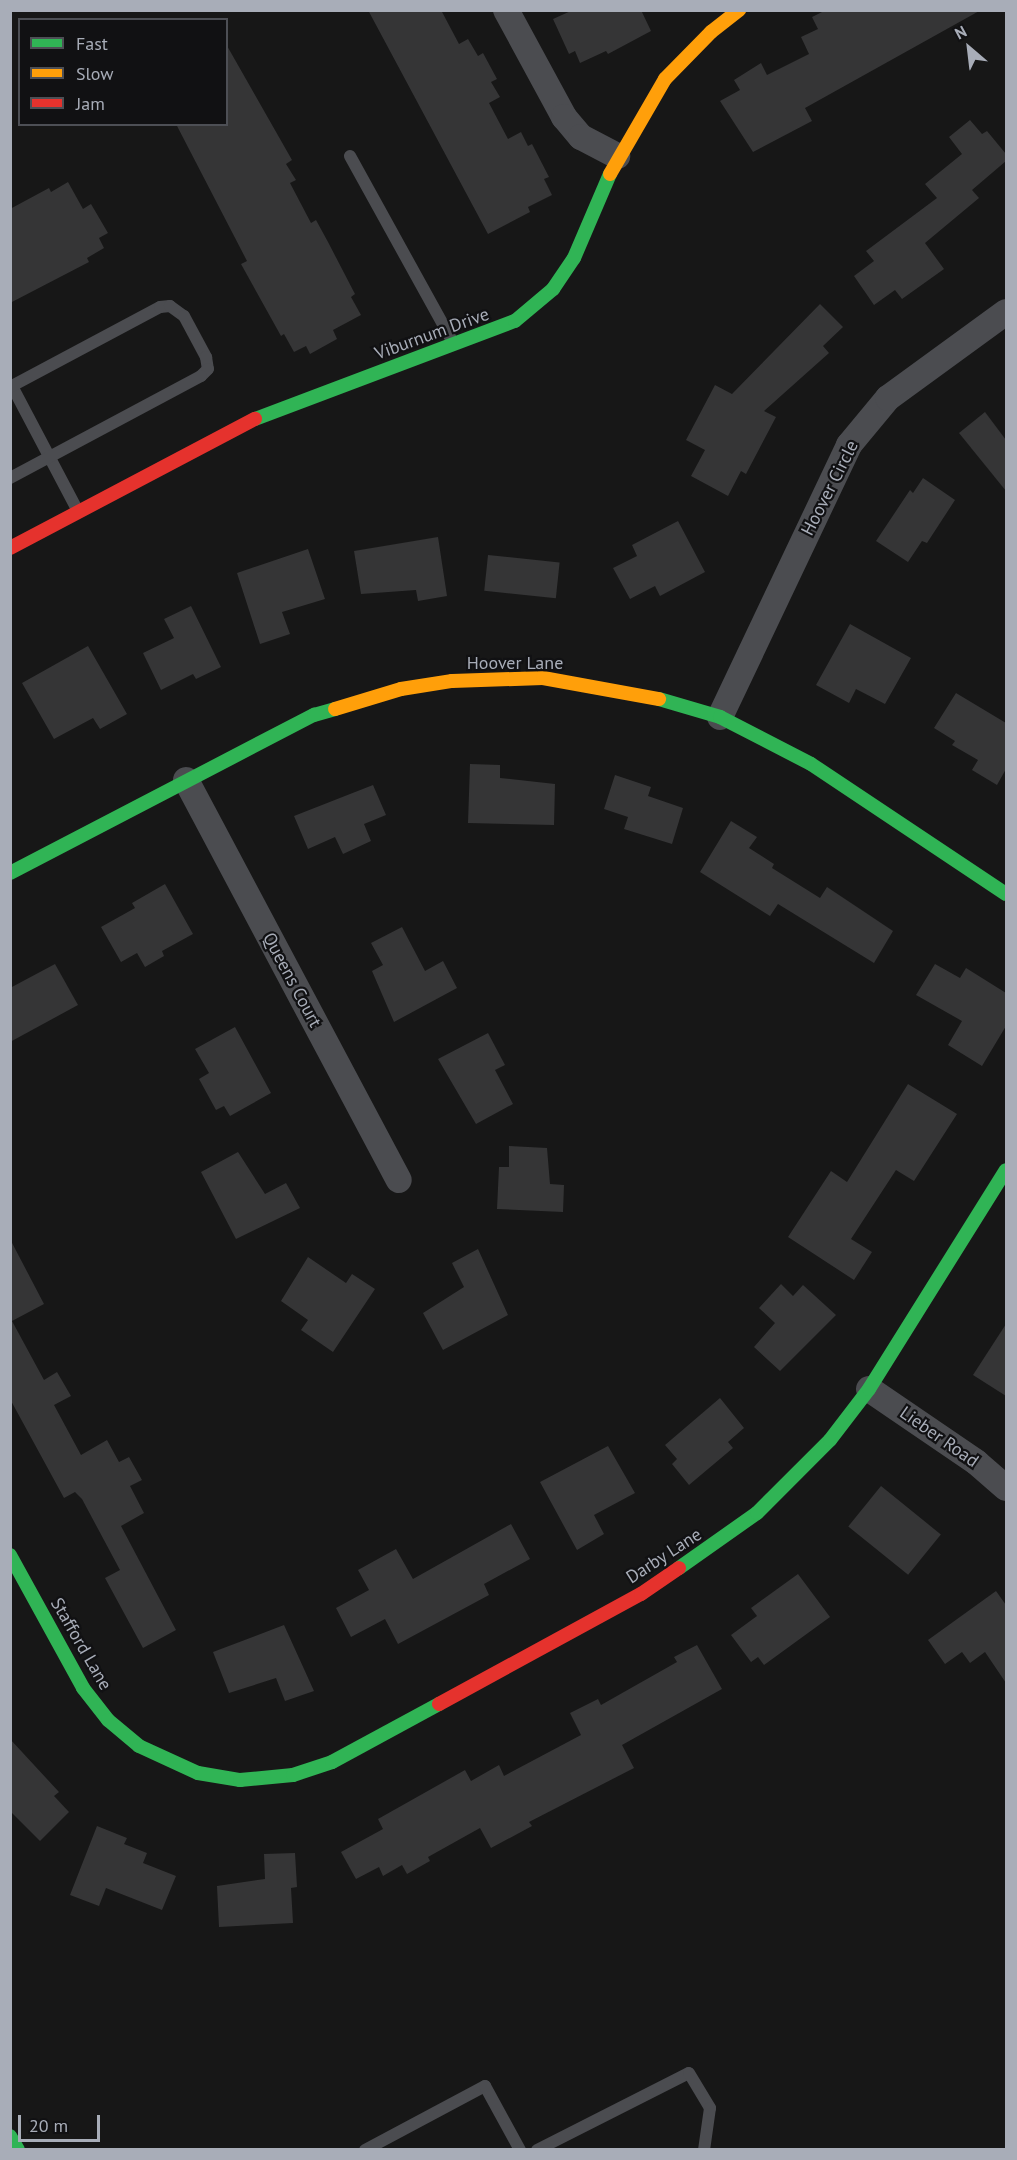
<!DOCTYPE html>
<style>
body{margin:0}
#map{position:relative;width:1017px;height:2160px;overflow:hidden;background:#171717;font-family:"PT Sans",sans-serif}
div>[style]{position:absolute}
.building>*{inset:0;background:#353536;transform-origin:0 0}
.lane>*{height:12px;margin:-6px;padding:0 6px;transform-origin:6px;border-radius:6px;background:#4b4c50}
.street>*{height:26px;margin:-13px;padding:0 13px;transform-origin:13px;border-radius:13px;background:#4b4c50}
.fast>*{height:14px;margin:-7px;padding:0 7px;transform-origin:7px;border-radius:7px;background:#30b455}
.slow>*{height:14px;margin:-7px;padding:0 7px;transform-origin:7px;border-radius:7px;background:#ff9f0a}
.jam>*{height:14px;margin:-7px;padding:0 7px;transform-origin:7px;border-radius:7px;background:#e5322d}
span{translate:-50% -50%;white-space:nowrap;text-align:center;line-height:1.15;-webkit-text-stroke:4.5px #111113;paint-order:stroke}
.street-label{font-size:18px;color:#a8adb8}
.frame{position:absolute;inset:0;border:12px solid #a8adb8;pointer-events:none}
.legend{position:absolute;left:18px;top:18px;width:210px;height:108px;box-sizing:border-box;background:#111113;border:2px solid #4d4f55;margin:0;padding:8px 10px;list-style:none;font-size:18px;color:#a8adb8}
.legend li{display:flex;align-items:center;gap:12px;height:30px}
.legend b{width:30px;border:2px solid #4d4f55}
.north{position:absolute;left:939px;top:18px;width:60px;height:60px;-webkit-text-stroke:4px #111113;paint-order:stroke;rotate:332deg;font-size:16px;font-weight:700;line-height:24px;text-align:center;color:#a8adb8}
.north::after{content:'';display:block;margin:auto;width:21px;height:27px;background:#a8adb8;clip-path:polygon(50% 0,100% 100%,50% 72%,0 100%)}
.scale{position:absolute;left:18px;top:2115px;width:82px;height:27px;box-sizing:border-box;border:3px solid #a8adb8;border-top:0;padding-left:8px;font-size:18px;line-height:21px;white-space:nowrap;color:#a8adb8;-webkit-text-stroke:4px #111113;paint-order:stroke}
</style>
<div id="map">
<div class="building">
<div style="clip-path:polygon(368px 10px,441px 10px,459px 44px,468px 39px,478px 56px,483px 53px,497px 79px,491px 82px,500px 97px,489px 103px,508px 139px,521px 132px,528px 146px,532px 144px,549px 177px,544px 179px,552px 195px,528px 207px,530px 212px,488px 234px)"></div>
<div style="clip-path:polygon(573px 10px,641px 10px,651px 31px,608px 54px,606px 51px,580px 63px,575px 51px,569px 54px,553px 19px)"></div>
<div style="clip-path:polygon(826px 10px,981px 10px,805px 108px,812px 121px,753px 152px,720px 101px,740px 90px,734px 80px,761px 63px,767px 75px,809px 54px,801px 37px,818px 29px,812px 17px)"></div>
<div style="clip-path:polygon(226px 44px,292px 160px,286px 164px,296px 180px,290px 183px,311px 223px,316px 220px,328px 242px,355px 294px,351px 297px,361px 315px,333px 330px,337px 339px,310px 354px,306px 346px,294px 352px,284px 334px,281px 336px,241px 264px,247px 261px,176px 124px,226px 124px)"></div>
<div style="clip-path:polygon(970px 120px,982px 134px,987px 131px,1006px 154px,1006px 161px,972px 190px,979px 198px,925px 243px,944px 269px,902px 299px,895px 290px,874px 305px,854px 276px,874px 261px,866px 251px,937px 198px,925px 184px,962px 154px,949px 137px)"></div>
<div style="clip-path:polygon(68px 182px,83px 209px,91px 204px,108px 233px,99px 238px,104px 248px,87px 258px,89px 262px,10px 303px,10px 209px,49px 188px,51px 192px)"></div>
<div style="clip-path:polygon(820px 304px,843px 327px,823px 346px,829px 353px,764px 411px,776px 417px,746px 474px,741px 471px,728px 496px,691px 476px,705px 450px,686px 440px,715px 385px,732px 394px)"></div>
<div style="clip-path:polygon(985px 412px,1006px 440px,1006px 491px,959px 433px)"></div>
<div style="clip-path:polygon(923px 478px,955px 500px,927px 543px,922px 541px,908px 562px,876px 541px,910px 490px,913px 493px)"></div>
<div style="clip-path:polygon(678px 521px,705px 572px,660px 596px,655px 586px,630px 599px,613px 568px,637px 556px,632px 545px)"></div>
<div style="clip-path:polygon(438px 537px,447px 596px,418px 601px,416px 590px,361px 594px,354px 551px)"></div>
<div style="clip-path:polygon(308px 549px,325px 599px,282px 612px,290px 634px,260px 644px,237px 573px)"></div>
<div style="left:488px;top:555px;width:72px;height:36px;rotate:6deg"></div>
<div style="clip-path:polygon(191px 606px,221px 667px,196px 679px,193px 674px,161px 690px,143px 653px,174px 638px,164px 619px)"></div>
<div style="clip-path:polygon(850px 624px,911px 658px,885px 704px,856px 689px,849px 703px,816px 685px)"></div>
<div style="clip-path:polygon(88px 646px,127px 714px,100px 729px,93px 718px,54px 739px,22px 683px)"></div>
<div style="clip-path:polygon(956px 693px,1006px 723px,1006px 769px,997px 785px,972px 770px,978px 760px,952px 745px,955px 741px,934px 728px)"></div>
<div style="clip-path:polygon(470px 764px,500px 765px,500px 778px,555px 784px,554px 825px,468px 823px)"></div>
<div style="clip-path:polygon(615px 775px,651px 787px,648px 796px,683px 808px,672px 844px,624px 829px,628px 817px,604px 809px)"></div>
<div style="clip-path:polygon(373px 785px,386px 815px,364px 824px,371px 841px,343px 854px,335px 837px,308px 849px,294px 816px)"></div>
<div style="clip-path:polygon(731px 821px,757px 837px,749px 848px,774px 864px,772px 868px,820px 898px,827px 887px,893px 931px,874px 963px,778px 904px,770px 916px,700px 872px)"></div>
<div style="clip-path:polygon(165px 884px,193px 934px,162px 951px,164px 956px,145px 967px,137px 953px,121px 962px,101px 927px,135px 908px,132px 903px)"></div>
<div style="clip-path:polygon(402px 927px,425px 971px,443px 961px,457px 988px,394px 1022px,372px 971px,383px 965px,371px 943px)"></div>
<div style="clip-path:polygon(55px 964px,78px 1005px,10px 1042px,10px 988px)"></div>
<div style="clip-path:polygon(935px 964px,960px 978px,966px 968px,1006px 993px,1006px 1026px,982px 1066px,948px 1045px,962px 1021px,916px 995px)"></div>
<div style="clip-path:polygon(235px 1027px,271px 1093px,230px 1116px,224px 1106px,216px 1110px,199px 1079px,209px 1073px,195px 1049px)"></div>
<div style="clip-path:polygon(488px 1033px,505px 1065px,495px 1070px,513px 1104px,476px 1124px,438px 1059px)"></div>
<div style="clip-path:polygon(908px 1084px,957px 1114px,914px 1181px,896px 1170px,851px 1239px,872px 1252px,854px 1280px,788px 1237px,831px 1171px,847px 1182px)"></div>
<div style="clip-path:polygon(509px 1146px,547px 1148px,550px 1184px,564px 1185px,563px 1212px,497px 1209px,499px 1167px,509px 1167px)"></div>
<div style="clip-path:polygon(238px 1152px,265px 1194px,286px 1183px,300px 1208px,236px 1239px,201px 1172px)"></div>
<div style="clip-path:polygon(10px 1239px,44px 1304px,12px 1321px,44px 1380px,57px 1372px,71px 1396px,54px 1405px,81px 1455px,107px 1440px,119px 1462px,129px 1457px,142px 1480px,130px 1486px,144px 1513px,121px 1526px,176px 1630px,143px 1648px,105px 1578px,120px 1570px,82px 1499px,75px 1492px,64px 1498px,10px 1399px)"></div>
<div style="clip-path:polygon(478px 1249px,508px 1315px,443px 1350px,423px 1313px,464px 1287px,452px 1263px)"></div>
<div style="clip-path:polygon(308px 1257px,346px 1283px,352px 1274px,375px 1289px,333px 1352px,301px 1330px,308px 1320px,281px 1301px)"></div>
<div style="clip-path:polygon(781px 1284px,793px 1296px,803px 1285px,836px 1315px,780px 1371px,754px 1347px,775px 1323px,759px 1308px)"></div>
<div style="clip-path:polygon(1006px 1324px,1006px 1396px,973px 1375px)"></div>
<div style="clip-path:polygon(720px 1398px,744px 1428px,728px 1442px,733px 1448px,689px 1485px,672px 1464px,677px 1459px,665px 1445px)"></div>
<div style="clip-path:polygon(608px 1446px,635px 1493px,594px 1515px,604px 1534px,577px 1550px,540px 1482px)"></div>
<div style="left:881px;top:1486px;width:77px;height:52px;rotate:39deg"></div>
<div style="clip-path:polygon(511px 1524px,530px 1559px,484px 1584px,489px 1595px,398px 1644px,385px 1619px,351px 1637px,336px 1608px,369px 1590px,358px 1570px,396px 1549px,413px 1579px)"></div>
<div style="clip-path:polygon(798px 1574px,830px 1617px,764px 1665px,758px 1657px,751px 1662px,731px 1635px,757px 1616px,751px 1608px)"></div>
<div style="clip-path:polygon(996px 1591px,1006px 1605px,1006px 1683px,985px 1652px,970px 1663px,962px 1652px,945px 1664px,928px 1640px)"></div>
<div style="clip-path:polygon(284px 1625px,314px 1691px,285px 1701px,276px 1678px,229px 1693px,213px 1652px)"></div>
<div style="clip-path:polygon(697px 1645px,722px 1689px,622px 1745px,634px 1768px,529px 1822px,532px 1826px,491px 1848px,480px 1828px,428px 1857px,430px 1861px,407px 1874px,402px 1865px,383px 1876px,379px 1867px,356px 1879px,341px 1852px,383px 1829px,378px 1819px,465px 1770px,471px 1781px,499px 1765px,504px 1776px,581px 1735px,570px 1713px,598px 1699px,601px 1705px,677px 1662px,674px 1657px)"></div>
<div style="clip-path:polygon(10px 1739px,59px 1792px,54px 1796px,69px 1812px,40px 1841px,10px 1811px)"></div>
<div style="clip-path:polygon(97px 1826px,127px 1838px,124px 1844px,147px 1853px,143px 1863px,176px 1876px,162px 1910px,106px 1888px,99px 1906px,70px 1895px)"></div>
<div style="clip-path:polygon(295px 1853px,297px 1887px,291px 1888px,293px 1923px,219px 1927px,217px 1886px,265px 1879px,264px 1854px)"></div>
</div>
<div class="lane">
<div style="left:350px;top:156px;width:211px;rotate:61.1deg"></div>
<div style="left:12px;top:386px;width:141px;rotate:62.2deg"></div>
<div style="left:10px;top:387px;width:170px;rotate:-28.1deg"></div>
<div style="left:160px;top:307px;width:10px;rotate:-6deg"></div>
<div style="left:170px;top:306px;width:17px;rotate:36deg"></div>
<div style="left:184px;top:316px;width:47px;rotate:61.8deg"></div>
<div style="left:206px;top:357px;width:12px;rotate:81deg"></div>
<div style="left:208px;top:369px;width:10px;rotate:135deg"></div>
<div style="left:201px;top:376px;width:217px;rotate:151.9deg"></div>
<div style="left:365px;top:2150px;width:136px;rotate:-28.1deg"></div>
<div style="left:485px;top:2086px;width:73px;rotate:61.3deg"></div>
<div style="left:537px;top:2150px;width:170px;rotate:-26.9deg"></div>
<div style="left:689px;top:2073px;width:41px;rotate:59deg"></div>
<div style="left:710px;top:2108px;width:42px;rotate:98.1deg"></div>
</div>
<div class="street">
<div style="left:506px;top:10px;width:122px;rotate:61.5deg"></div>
<div style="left:564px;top:117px;width:26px;rotate:50deg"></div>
<div style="left:581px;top:137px;width:41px;rotate:27.8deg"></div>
<div style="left:720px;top:717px;width:301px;rotate:-64.6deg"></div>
<div style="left:849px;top:445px;width:61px;rotate:-50.3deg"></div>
<div style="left:888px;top:398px;width:146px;rotate:-36.1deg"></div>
<div style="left:186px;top:780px;width:453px;rotate:62deg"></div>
<div style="left:869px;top:1389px;width:130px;rotate:34.3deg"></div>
<div style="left:976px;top:1462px;width:40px;rotate:41deg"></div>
</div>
<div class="fast">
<div style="left:255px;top:419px;width:278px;rotate:-20.7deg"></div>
<div style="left:515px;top:321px;width:50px;rotate:-40.1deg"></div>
<div style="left:553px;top:289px;width:37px;rotate:-56deg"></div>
<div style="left:574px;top:258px;width:91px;rotate:-66.8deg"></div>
<div style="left:659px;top:699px;width:64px;rotate:16.4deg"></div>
<div style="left:720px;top:717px;width:102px;rotate:27.3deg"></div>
<div style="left:811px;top:764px;width:234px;rotate:33.7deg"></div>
<div style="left:10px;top:873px;width:343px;rotate:-27.5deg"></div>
<div style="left:314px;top:715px;width:22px;rotate:-16deg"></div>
<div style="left:10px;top:1555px;width:152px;rotate:61.2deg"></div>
<div style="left:83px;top:1688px;width:41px;rotate:52deg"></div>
<div style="left:108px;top:1720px;width:40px;rotate:40deg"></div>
<div style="left:139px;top:1746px;width:65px;rotate:24.6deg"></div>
<div style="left:198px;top:1773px;width:43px;rotate:9.5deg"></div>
<div style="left:240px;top:1780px;width:53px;rotate:-5.4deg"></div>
<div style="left:293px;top:1775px;width:41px;rotate:-18.4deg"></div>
<div style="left:332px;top:1762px;width:122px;rotate:-28.5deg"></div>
<div style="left:679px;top:1568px;width:95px;rotate:-35.2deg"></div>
<div style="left:757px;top:1513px;width:103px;rotate:-45deg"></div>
<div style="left:830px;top:1440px;width:64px;rotate:-52.6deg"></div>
<div style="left:869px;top:1389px;width:258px;rotate:-58deg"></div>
<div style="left:10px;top:2136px;width:16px;rotate:60deg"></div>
</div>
<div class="slow">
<div style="left:610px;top:174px;width:110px;rotate:-59.9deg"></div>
<div style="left:665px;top:79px;width:66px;rotate:-45.6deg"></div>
<div style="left:711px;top:32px;width:36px;rotate:-38deg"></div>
<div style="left:335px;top:709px;width:69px;rotate:-16.9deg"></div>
<div style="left:401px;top:689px;width:52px;rotate:-8.9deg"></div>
<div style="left:452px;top:681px;width:91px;rotate:-1.9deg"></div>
<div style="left:543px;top:678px;width:118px;rotate:10.3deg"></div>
</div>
<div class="jam">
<div style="left:10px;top:548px;width:277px;rotate:-27.8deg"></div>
<div style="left:439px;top:1704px;width:230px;rotate:-28.6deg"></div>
<div style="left:641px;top:1594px;width:46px;rotate:-34.4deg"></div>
</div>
<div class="street-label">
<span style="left:432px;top:334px;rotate:-20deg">Viburnum Drive</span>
<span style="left:830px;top:488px;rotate:-63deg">Hoover Circle</span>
<span style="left:515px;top:663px">Hoover Lane</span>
<span style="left:292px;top:980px;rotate:62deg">Queens Court</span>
<span style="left:939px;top:1437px;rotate:35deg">Lieber Road</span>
<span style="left:664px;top:1556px;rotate:-33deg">Darby Lane</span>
<span style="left:81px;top:1644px;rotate:60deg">Stafford Lane</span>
</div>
<div class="frame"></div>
<ul class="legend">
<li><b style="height:8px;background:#30b455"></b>Fast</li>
<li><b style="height:8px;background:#ff9f0a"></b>Slow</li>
<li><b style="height:8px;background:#e5322d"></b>Jam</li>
</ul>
<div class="north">N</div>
<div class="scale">20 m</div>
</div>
